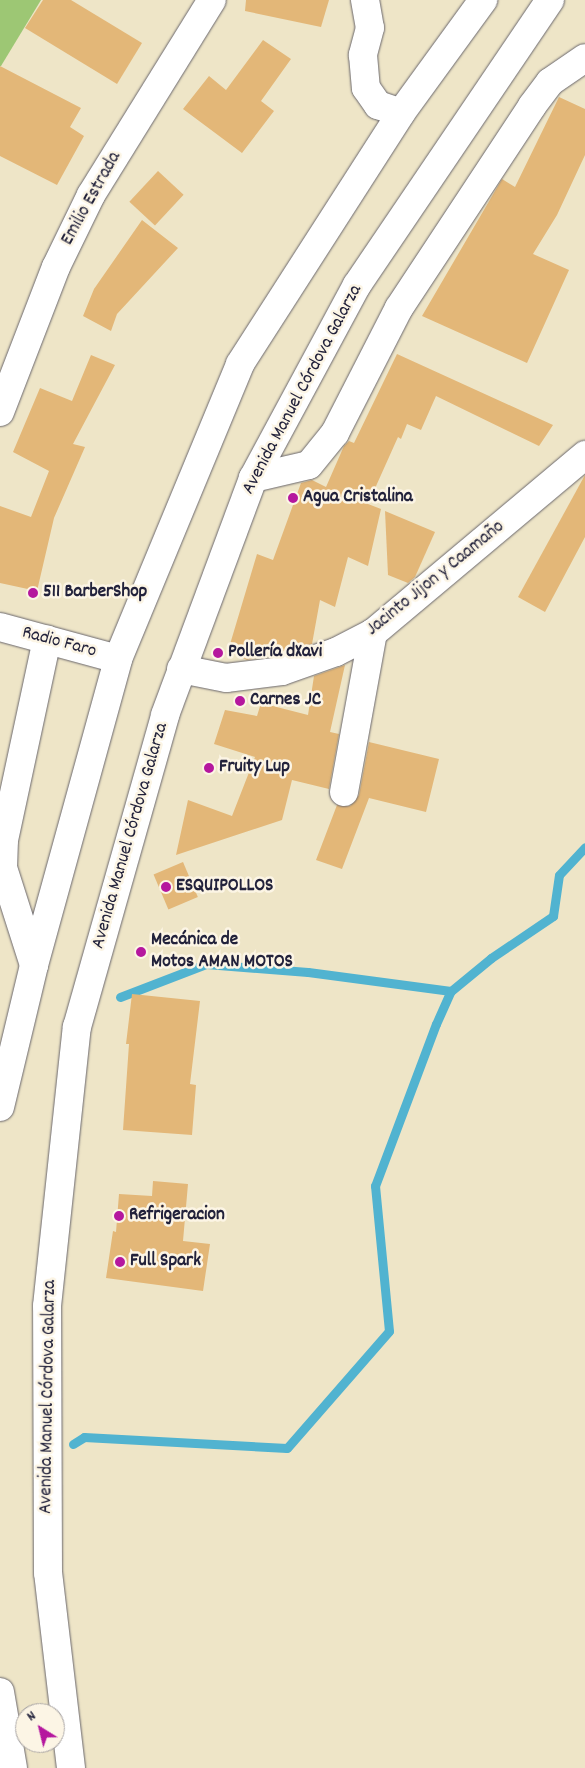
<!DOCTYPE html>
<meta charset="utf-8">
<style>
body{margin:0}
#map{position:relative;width:585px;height:1768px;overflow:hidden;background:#eee5c7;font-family:Dekko,sans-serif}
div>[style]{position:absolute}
.green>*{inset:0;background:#9dc774}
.stream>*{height:9px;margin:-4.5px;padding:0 4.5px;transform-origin:4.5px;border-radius:4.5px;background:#51b3d0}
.building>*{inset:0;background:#e3b778;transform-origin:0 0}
.roads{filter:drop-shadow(0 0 1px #69666c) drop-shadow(0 0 1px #69666c)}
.minor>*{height:28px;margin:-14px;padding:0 14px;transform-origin:14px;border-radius:14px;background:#fff}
.major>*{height:28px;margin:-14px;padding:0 14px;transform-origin:14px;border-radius:14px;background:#fff}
.dots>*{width:14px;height:14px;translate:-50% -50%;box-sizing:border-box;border:2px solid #fcf5e5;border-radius:50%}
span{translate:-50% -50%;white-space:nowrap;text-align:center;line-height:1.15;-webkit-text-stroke:5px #fcf5e5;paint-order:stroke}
.street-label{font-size:19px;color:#22223b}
.poi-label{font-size:19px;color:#22223b;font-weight:700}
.left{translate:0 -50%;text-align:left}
.north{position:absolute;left:15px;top:1703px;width:50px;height:50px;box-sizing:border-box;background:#fcf5e5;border:1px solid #a5a1a1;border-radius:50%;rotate:324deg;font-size:14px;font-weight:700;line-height:20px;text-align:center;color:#22223b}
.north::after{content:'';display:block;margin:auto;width:18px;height:22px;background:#b5179e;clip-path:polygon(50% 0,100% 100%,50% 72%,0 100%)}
</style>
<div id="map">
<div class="green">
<div style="clip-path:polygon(0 0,41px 0,1px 66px,0 66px)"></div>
</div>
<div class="stream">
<div style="left:120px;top:997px;width:92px;rotate:-21deg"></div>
<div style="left:206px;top:964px;width:102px;rotate:4.5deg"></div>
<div style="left:308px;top:972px;width:144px;rotate:7.6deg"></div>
<div style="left:73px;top:1444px;width:13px;rotate:-32deg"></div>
<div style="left:84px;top:1437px;width:203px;rotate:3.1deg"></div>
<div style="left:287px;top:1448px;width:155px;rotate:-48.9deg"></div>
<div style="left:389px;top:1331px;width:146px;rotate:-95.5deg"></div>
<div style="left:375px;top:1186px;width:173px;rotate:-69.4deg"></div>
<div style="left:436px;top:1024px;width:36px;rotate:-66deg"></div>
<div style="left:451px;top:991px;width:52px;rotate:-39.5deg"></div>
<div style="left:491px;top:958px;width:75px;rotate:-34.1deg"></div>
<div style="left:553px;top:916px;width:41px;rotate:-81.7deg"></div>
<div style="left:559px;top:875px;width:38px;rotate:-47deg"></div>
</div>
<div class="building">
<div style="clip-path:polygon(43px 0,71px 0,142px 43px,117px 84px,25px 28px)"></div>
<div style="clip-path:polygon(246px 0,329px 0,321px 27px,245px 11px)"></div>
<div style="clip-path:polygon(263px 40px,291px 59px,261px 101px,274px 111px,242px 153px,183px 109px,209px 76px,226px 90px)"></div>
<div style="clip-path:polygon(0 66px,81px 108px,70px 127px,84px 136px,57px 185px,0 156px)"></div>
<div style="clip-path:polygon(559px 97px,585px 109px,585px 155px,557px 215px,533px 254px,569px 270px,527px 363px,422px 316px,502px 179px,515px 187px)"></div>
<div style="left:158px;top:171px;width:35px;height:42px;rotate:43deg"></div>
<div style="clip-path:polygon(142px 220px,178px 248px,117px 314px,111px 331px,83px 316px,94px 289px)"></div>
<div style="clip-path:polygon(397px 354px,553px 425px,539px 446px,436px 396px,421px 430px,407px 424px,401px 439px,398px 437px,368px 504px,381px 509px,368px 566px,348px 557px,335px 607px,320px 600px,312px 644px,247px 660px,228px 651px,257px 554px,273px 560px,301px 483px,312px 480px,326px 487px,344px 446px,349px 441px,354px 443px)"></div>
<div style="clip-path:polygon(91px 355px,115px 365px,73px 444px,85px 447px,54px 518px,37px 591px,0 583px,0 506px,31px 517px,49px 471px,13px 452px,40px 388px,72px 401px)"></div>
<div style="clip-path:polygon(585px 475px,585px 537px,545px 612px,518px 597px)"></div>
<div style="clip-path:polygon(385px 511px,435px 532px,415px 577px,408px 583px,388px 575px)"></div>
<div style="clip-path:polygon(345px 665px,330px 732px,339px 734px,329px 789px,292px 780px,282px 820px,176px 855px,188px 800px,232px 816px,255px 757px,214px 744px,225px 710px,257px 716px,261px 703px,308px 715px,314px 676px)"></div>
<div style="clip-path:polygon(369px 742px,439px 759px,426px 812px,369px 798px,342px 869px,316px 860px,337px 805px,350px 806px,359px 795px)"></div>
<div style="left:183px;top:862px;width:38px;height:32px;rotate:67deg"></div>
<div style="clip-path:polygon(132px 994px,200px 1001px,190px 1084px,196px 1085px,192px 1135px,123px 1130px,129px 1044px,126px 1044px)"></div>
<div style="clip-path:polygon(153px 1181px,188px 1184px,183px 1241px,210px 1244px,203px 1291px,106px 1278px,113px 1231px,116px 1232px,119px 1194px,152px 1196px)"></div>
</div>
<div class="roads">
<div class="minor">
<div style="left:365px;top:0;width:28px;rotate:80deg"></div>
<div style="left:370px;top:28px;width:28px;rotate:105deg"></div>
<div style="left:363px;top:55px;width:33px;rotate:85deg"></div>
<div style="left:366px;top:88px;width:21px;rotate:55deg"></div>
<div style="left:378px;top:105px;width:24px;rotate:19deg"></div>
<div style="left:0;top:412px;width:155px;rotate:-68.9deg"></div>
<div style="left:56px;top:267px;width:80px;rotate:-64.1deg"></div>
<div style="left:91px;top:195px;width:229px;rotate:-58.2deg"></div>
<div style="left:253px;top:478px;width:57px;rotate:-13.1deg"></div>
<div style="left:309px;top:465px;width:41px;rotate:-50.9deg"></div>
<div style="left:335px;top:433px;width:140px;rotate:-62.9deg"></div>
<div style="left:399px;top:308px;width:242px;rotate:-56.6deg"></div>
<div style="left:532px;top:106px;width:30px;rotate:-53deg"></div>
<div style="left:550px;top:82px;width:42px;rotate:-34.4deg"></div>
<div style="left:0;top:627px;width:122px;rotate:15.2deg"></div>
<div style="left:344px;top:792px;width:162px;rotate:-79.7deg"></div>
<div style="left:34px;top:965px;width:102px;rotate:-107.7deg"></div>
<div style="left:3px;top:868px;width:28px;rotate:-88deg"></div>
<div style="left:4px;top:840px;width:205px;rotate:-77.9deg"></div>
</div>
<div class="major">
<div style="left:181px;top:669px;width:46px;rotate:11.3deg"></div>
<div style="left:226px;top:678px;width:56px;rotate:-7.1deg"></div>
<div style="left:282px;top:671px;width:57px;rotate:-19.4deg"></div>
<div style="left:336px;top:652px;width:42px;rotate:-27.2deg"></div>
<div style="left:373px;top:633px;width:277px;rotate:-40deg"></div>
<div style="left:0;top:1107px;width:146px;rotate:-76.5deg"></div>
<div style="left:34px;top:965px;width:317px;rotate:-74.6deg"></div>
<div style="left:118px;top:659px;width:319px;rotate:-67.5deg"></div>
<div style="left:240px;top:364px;width:298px;rotate:-57.3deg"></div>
<div style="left:401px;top:113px;width:140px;rotate:-54deg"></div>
<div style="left:0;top:1692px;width:77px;rotate:80.3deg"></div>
<div style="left:71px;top:1768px;width:196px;rotate:-96.7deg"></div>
<div style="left:48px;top:1573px;width:267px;rotate:-90.2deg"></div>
<div style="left:47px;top:1306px;width:281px;rotate:-83.9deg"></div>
<div style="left:77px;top:1027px;width:324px;rotate:-74.2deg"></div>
<div style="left:165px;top:715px;width:253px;rotate:-69.6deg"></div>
<div style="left:253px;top:478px;width:219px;rotate:-61.7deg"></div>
<div style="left:357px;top:285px;width:344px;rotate:-55.9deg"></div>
</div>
</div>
<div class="dots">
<div style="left:293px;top:498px;background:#b5179e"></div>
<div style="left:33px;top:593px;background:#b5179e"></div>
<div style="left:218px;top:653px;background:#b5179e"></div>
<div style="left:240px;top:701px;background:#b5179e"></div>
<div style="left:209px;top:768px;background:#b5179e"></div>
<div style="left:166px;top:887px;background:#b5179e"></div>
<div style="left:141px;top:952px;background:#b5179e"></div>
<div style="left:119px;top:1216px;background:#b5179e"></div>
<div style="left:120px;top:1262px;background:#b5179e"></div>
</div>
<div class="street-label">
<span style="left:92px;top:199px;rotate:-61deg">Emilio Estrada</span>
<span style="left:303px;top:390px;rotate:-62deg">Avenida Manuel Córdova Galarza</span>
<span style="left:436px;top:579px;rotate:-39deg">Jacinto Jijon y Caamaño</span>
<span style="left:59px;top:643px;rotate:15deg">Radio Faro</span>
<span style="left:131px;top:836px;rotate:-74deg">Avenida Manuel Córdova Galarza</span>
<span style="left:49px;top:1397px;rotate:-89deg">Avenida Manuel Córdova Galarza</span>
</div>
<div class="poi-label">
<span class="left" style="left:303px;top:498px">Agua Cristalina</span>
<span class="left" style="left:43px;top:593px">511 BarberShop</span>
<span class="left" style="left:228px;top:653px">Pollería dXavi</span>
<span class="left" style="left:250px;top:701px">Carnes JC</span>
<span class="left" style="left:219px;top:768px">Fruity Lup</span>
<span class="left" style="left:176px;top:887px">ESQUIPOLLOS</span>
<span class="left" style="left:151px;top:952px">Mecánica de<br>Motos AMAN MOTOS</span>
<span class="left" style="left:129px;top:1216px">Refrigeracion</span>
<span class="left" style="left:130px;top:1262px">Full Spark</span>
</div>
<div class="north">N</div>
</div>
